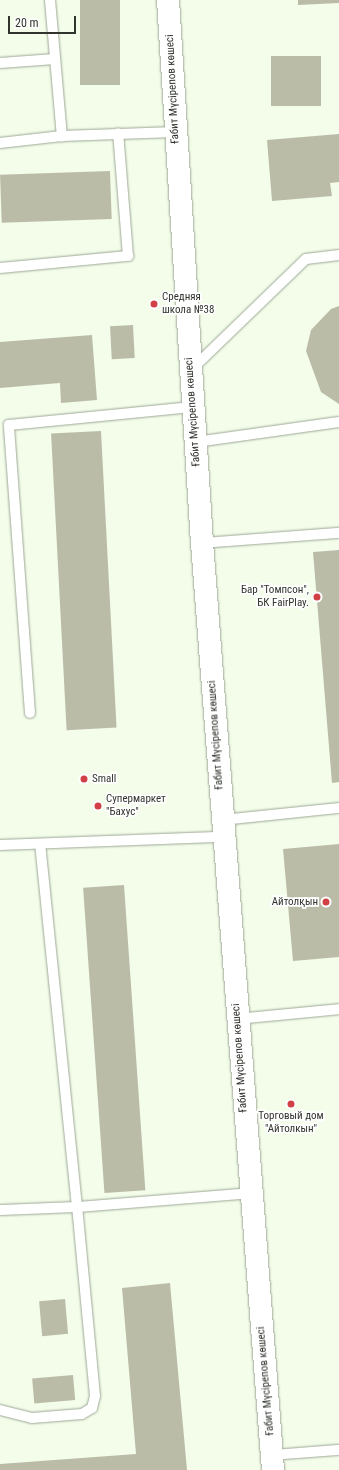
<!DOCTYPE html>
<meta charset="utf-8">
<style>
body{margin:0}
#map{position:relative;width:339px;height:1470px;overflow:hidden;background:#f3fdea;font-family:"Roboto Condensed",sans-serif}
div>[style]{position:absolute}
.building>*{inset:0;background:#bbbca8;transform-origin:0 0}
.roads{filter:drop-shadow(0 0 1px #9ea896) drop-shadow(0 0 1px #9ea896)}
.service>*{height:10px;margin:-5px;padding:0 5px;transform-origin:5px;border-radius:5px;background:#fff}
.tertiary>*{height:22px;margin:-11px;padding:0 11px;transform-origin:11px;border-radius:11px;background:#fff}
.dots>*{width:11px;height:11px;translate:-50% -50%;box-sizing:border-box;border:2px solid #fff;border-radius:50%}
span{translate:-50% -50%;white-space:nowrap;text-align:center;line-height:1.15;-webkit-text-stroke:3.5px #fff;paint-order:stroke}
.street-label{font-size:11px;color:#30342d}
.poi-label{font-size:11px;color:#30342d}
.left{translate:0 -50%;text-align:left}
.right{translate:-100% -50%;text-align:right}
.scale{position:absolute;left:8px;top:16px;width:68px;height:18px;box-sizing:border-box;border:2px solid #30342d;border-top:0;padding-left:5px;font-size:12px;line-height:14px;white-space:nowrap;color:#30342d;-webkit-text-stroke:3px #fff;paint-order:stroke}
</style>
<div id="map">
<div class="building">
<div style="left:80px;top:0;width:40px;height:85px"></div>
<div style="clip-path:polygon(298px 0,339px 0,339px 3px,298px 5px)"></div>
<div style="left:321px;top:56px;width:50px;height:50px;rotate:90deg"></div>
<div style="clip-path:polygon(339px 134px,339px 182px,330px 183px,332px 196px,272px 201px,267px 140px)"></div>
<div style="left:110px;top:171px;width:48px;height:110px;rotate:88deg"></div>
<div style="clip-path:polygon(339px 306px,339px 404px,321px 392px,306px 351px,311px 330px,331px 309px)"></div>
<div style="left:133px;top:325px;width:33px;height:23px;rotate:87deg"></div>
<div style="clip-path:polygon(92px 335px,97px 400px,61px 403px,60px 383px,0 388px,0 342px)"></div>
<div style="left:101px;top:431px;width:297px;height:50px;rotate:87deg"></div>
<div style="clip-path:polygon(339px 550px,339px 782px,332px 783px,313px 552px)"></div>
<div style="clip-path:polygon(339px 844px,339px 957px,293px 961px,283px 849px)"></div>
<div style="left:124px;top:885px;width:306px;height:41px;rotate:86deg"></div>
<div style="clip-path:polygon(170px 1283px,187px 1470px,0 1470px,0 1464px,136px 1454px,122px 1288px)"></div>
<div style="left:65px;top:1299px;width:35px;height:26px;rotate:85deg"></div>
<div style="left:73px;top:1375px;width:25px;height:41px;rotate:85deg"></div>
</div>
<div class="roads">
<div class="service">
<div style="left:50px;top:0;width:137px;rotate:85deg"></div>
<div style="left:62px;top:136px;width:113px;rotate:-2deg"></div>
<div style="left:0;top:63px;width:55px;rotate:-4.2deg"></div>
<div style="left:0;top:143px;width:62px;rotate:-6.4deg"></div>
<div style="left:0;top:268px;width:129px;rotate:-5.4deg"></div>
<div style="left:128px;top:256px;width:123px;rotate:-94.6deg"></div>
<div style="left:193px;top:368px;width:157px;rotate:-44deg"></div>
<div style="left:306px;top:259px;width:33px;rotate:-7deg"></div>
<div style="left:196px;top:442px;width:144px;rotate:-8deg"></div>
<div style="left:202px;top:543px;width:137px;rotate:-4.2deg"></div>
<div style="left:30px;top:713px;width:289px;rotate:-94.2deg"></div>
<div style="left:9px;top:425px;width:184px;rotate:-5.6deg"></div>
<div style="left:222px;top:820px;width:118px;rotate:-5.9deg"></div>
<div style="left:0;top:845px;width:223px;rotate:-2.1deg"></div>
<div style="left:236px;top:1019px;width:103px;rotate:-5.5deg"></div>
<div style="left:0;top:1210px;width:77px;rotate:-2.2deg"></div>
<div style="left:77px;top:1207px;width:364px;rotate:-95.8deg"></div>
<div style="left:0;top:1410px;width:33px;rotate:14deg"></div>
<div style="left:32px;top:1418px;width:50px;rotate:-4.6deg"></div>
<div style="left:82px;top:1414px;width:12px;rotate:-31deg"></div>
<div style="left:92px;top:1408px;width:12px;rotate:-76deg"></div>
<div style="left:95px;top:1396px;width:190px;rotate:-95.4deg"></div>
<div style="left:77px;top:1207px;width:174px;rotate:-4.6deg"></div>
<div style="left:272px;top:1455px;width:67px;rotate:-4.3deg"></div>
</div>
<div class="tertiary">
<div style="left:168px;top:0;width:544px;rotate:86.42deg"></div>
<div style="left:202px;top:543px;width:930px;rotate:85.62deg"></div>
</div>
</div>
<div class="dots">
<div style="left:154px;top:304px;background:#d04044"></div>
<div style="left:317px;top:597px;background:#d04044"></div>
<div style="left:84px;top:779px;background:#d04044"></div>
<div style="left:98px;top:806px;background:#d04044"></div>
<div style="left:326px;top:902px;background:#d04044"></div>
<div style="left:291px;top:1104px;background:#d04044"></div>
</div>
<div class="street-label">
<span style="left:173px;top:89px;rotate:-93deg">Ғабит Мүсірепов көшесі</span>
<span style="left:193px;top:412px;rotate:-94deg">Ғабит Мүсірепов көшесі</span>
<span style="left:216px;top:735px;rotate:-94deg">Ғабит Мүсірепов көшесі</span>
<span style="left:240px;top:1058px;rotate:-94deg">Ғабит Мүсірепов көшесі</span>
<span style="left:266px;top:1381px;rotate:-95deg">Ғабит Мүсірепов көшесі</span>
</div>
<div class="poi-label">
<span class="left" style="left:162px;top:304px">Средняя<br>школа №38</span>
<span class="right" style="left:309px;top:597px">Бар "Томпсон",<br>БК FairPlay.</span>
<span class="left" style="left:92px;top:779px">Small</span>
<span class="left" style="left:106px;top:806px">Супермаркет<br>"Бахус"</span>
<span class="right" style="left:318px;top:902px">Айтолқын</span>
<span style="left:291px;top:1123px">Торговый дом<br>"Айтолкын"</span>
</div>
<div class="scale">20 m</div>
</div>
